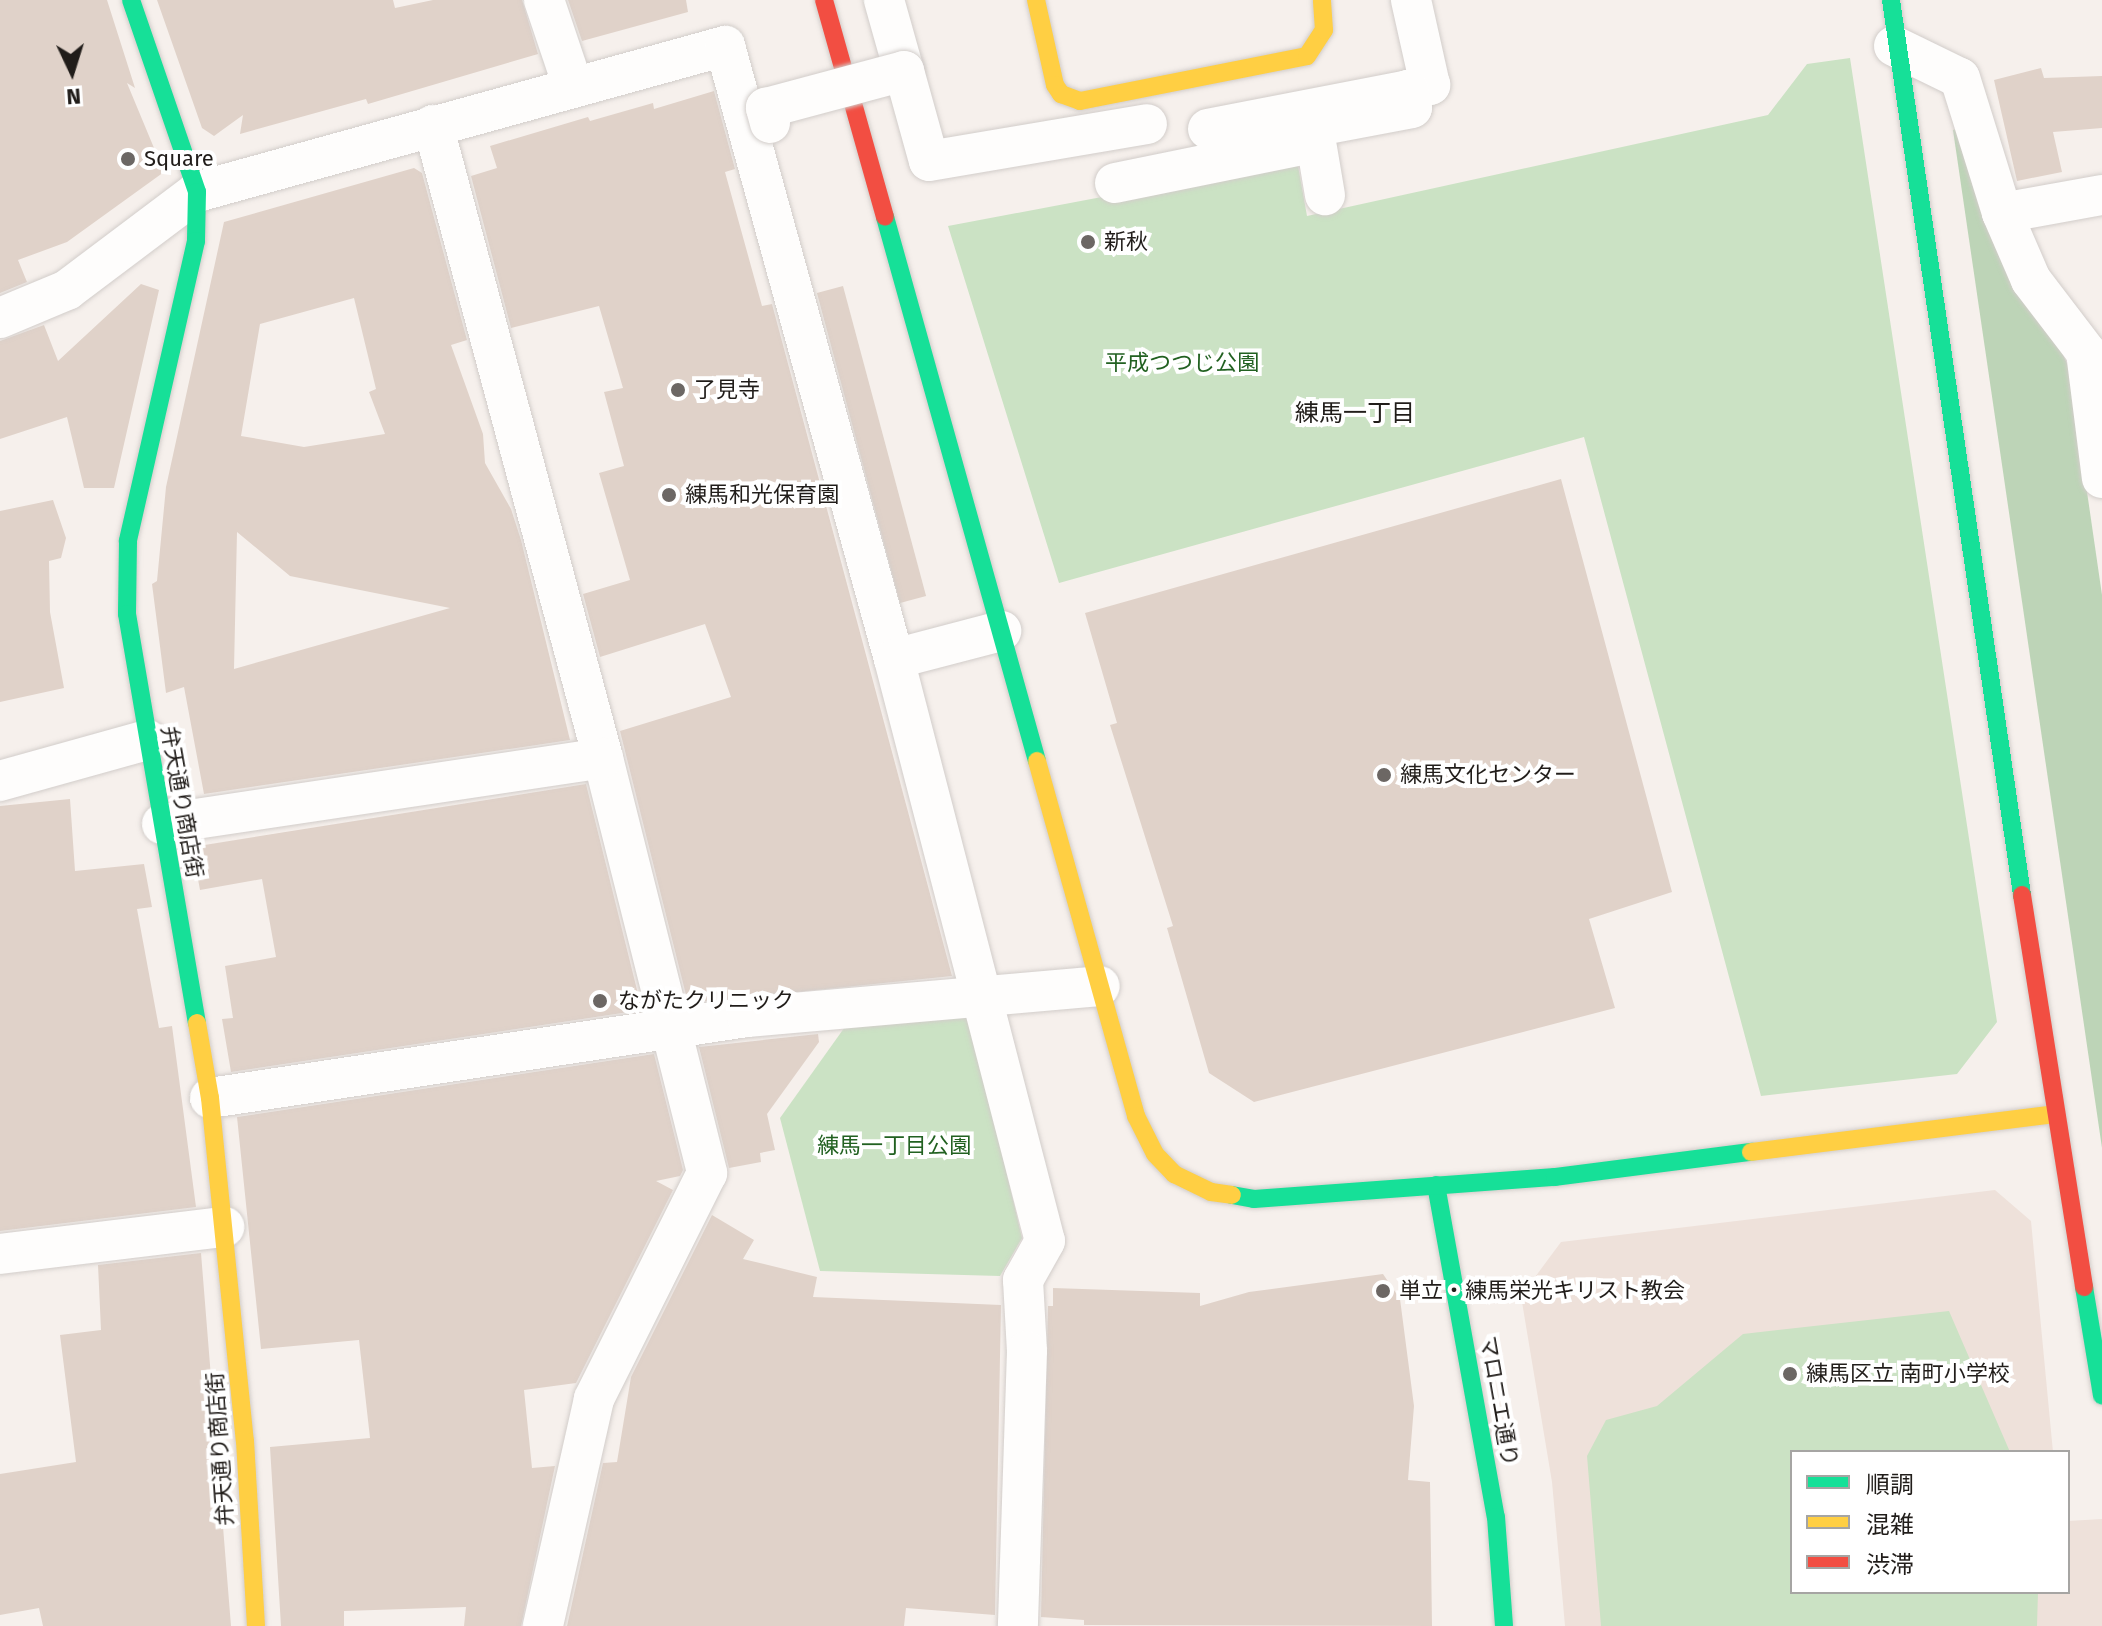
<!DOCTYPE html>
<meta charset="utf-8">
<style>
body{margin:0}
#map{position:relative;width:2102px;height:1626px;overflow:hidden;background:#f6f0ec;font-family:"Fira Sans","Noto Sans JP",sans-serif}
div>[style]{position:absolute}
.built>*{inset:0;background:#eee1da}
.green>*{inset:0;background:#cbe2c4}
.forest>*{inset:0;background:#bdd4b7}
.building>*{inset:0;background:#e0d2c9;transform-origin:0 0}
.roads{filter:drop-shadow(0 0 2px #d2cdca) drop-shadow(0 0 2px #d2cdca)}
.street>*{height:40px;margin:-20px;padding:0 20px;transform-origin:20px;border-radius:20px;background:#fefdfc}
.fast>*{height:18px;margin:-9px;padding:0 9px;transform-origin:9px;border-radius:9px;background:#16e098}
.slow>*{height:18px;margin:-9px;padding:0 9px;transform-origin:9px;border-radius:9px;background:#ffcf43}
.jam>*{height:18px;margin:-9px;padding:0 9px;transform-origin:9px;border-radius:9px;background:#f24e42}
.bridges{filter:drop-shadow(0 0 2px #d2cdca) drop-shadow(0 0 2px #d2cdca)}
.street-bridge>*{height:40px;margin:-20px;padding:0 20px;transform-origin:20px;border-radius:20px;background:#fefdfc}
.dots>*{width:22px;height:22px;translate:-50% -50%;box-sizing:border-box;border:4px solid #fff;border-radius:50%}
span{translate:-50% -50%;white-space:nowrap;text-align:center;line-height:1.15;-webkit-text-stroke:8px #fff;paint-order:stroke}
.poi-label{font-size:22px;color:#211d1a}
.left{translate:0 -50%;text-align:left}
.park-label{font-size:22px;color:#226121}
.street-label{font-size:22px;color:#211d1a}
.neighbourhood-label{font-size:24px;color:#211d1a}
.legend{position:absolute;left:1790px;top:1450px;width:280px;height:144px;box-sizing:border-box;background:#fff;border:2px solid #a6a5a3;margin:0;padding:10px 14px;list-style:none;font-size:24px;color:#211d1a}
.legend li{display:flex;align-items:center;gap:16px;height:40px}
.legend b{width:40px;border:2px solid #a6a5a3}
.north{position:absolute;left:32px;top:32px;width:80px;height:80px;-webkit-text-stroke:6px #fff;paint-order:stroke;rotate:176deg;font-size:22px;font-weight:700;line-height:32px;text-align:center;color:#211d1a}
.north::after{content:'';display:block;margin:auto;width:28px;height:36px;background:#211d1a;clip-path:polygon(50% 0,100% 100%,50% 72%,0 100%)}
</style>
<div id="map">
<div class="built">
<div style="clip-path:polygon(1995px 1190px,2031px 1221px,2053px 1452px,1792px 1452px,1792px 1592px,2068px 1592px,2068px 1521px,2102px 1519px,2102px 1626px,1565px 1626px,1552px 1482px,1521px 1296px,1561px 1242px)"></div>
</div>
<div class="green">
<div style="clip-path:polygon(1850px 58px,1997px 1022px,1957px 1074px,1761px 1096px,1584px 437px,1059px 583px,948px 226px,1297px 160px,1307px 216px,1768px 115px,1807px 64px)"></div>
<div style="clip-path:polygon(969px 1014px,1022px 1238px,1000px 1276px,820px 1271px,780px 1118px,847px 1024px)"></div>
<div style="clip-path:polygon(1949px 1311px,2010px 1452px,1792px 1452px,1792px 1592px,2038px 1592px,2037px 1626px,1601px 1626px,1587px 1456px,1606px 1420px,1657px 1406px,1743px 1334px)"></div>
</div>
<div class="forest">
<div style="clip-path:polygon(1961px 127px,2069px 368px,2102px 595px,2102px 1148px,1953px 130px)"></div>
</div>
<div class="building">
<div style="clip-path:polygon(0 0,107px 0,135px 88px,127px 83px,164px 172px,67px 242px,18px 260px,27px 282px,0 293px)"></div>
<div style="clip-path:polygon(157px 0,393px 0,395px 8px,433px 0,522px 0,538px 54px,368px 104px,366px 99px,240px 134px,243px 115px,214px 136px,202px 128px)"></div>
<div style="clip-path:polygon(568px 0,686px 0,688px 12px,582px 41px)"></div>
<div style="clip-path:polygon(2041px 68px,2044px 78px,2102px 76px,2102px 128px,2053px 132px,2062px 172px,2017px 181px,1994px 80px)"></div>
<div style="clip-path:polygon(714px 91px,735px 169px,725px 172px,762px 306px,772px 304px,952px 976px,688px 1003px,620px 731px,731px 697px,705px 624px,600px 657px,583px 594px,630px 580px,599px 473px,624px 466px,604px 392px,623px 388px,599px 306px,511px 328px,471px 176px,497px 168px,490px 146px,588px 117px,590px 121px,653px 103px,654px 109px)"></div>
<div style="clip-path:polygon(evenodd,414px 168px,422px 173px,467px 340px,451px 345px,483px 434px,485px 463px,511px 509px,521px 540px,570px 740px,204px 794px,184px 687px,166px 693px,152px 584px,157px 581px,166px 487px,224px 222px,414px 168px,354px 298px,376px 389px,369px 392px,385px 434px,304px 447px,241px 436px,260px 324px,354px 298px,414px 168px,237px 532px,290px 576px,450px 608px,234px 669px,237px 532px)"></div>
<div style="clip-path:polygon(141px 284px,159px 290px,114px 488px,84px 488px,67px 417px,0 439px,0 341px,44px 325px,58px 361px)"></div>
<div style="left:843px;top:286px;width:321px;height:27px;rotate:75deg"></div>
<div style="clip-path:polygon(1561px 479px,1672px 892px,1589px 919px,1615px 1008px,1254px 1102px,1209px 1073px,1167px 928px,1173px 926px,1110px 725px,1117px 723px,1085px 613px)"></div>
<div style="clip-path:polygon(53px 500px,66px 538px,61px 558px,49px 561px,50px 612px,64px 688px,0 702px,0 511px)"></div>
<div style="clip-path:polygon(586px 784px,642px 1010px,231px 1072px,222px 1019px,233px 1018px,225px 966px,276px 957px,262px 879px,200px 890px,192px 847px)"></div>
<div style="clip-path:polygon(70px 799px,75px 871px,144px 864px,152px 907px,137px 909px,159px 1028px,172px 1026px,196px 1207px,0 1231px,0 806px)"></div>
<div style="clip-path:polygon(818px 1034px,819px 1042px,767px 1114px,775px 1150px,760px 1153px,761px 1162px,729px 1168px,699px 1047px)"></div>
<div style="clip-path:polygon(654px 1054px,683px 1170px,680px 1176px,656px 1181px,673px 1190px,576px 1383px,524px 1390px,532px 1468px,555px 1466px,521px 1626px,464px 1626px,466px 1607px,344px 1611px,344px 1626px,281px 1626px,270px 1447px,370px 1438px,359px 1340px,261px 1349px,237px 1117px)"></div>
<div style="clip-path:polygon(712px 1215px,754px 1240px,743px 1259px,817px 1277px,813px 1297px,1001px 1305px,995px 1615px,906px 1608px,904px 1626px,567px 1626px,603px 1463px,617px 1462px,631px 1377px)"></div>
<div style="clip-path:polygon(201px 1253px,231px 1626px,43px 1626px,39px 1608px,0 1615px,0 1474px,76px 1462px,60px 1335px,101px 1330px,98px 1265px)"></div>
<div style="clip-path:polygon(1383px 1274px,1400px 1299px,1414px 1406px,1408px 1480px,1430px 1482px,1432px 1626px,1084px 1625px,1084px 1620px,1041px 1617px,1048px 1306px,1053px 1306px,1053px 1288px,1200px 1293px,1200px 1306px,1249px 1292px)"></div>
</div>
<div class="roads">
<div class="street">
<div style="left:544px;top:0;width:91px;rotate:71.4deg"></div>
<div style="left:884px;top:0;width:74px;rotate:74.3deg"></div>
<div style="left:1894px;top:46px;width:73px;rotate:25.9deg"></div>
<div style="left:1960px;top:78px;width:141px;rotate:72.7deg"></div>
<div style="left:2002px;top:213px;width:73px;rotate:66.6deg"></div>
<div style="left:2031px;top:280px;width:91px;rotate:52.6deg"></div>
<div style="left:2086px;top:352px;width:127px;rotate:82.8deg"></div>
<div style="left:1408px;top:90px;width:23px;rotate:-13deg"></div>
<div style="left:1430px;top:85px;width:87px;rotate:-102.6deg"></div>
<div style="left:433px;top:125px;width:655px;rotate:74.97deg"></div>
<div style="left:603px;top:758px;width:428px;rotate:75.9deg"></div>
<div style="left:707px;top:1173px;width:253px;rotate:116.6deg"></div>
<div style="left:594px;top:1399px;width:233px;rotate:102.7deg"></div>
<div style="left:1208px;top:129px;width:204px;rotate:-11deg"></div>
<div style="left:1408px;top:90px;width:18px;rotate:77deg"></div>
<div style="left:1412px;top:108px;width:162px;rotate:169.3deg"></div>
<div style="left:1253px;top:138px;width:16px;rotate:79deg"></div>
<div style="left:1115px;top:183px;width:205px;rotate:-11.5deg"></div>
<div style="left:1316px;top:142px;width:54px;rotate:80.4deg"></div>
<div style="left:2002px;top:213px;width:102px;rotate:-10.2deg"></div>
<div style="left:0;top:318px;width:73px;rotate:-22.7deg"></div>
<div style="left:67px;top:290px;width:163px;rotate:-37deg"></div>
<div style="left:197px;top:192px;width:548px;rotate:-15.46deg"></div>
<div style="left:725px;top:46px;width:636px;rotate:74.59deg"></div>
<div style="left:894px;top:659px;width:601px;rotate:75.46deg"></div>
<div style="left:1045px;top:1241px;width:45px;rotate:119.4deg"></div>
<div style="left:1023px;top:1280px;width:71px;rotate:86.8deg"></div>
<div style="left:1027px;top:1351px;width:275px;rotate:91.9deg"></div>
<div style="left:894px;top:659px;width:111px;rotate:-14.7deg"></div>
<div style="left:0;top:781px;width:153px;rotate:-15.6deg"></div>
<div style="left:162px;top:824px;width:446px;rotate:-8.5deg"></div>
<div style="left:210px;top:1098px;width:543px;rotate:-8.58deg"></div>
<div style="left:747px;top:1017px;width:354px;rotate:-5deg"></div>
<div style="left:0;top:1254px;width:226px;rotate:-6.9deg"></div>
</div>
<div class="fast">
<div style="left:131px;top:0;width:203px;rotate:71deg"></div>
<div style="left:197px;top:192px;width:49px;rotate:91.2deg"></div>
<div style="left:196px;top:241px;width:308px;rotate:102.8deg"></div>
<div style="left:128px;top:541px;width:73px;rotate:90.8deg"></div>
<div style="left:127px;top:614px;width:415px;rotate:80.3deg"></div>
<div style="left:1891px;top:0;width:905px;rotate:81.67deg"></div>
<div style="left:885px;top:217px;width:565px;rotate:74.39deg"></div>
<div style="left:1436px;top:1185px;width:337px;rotate:79.8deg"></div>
<div style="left:1496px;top:1517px;width:109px;rotate:85.8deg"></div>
<div style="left:1232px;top:1195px;width:22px;rotate:10deg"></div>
<div style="left:1254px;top:1199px;width:302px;rotate:-4.2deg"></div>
<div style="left:1555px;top:1177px;width:198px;rotate:-7.3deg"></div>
<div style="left:2084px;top:1287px;width:110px;rotate:80.6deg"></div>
</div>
<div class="slow">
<div style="left:1036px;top:0;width:87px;rotate:77.4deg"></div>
<div style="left:1055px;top:85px;width:11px;rotate:56deg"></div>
<div style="left:1061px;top:94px;width:20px;rotate:20deg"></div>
<div style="left:1080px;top:101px;width:231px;rotate:-11.2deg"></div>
<div style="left:1307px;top:56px;width:31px;rotate:-57deg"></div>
<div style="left:1324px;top:30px;width:30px;rotate:-94deg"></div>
<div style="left:1037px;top:761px;width:369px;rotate:74.4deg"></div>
<div style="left:1136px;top:1116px;width:42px;rotate:63.4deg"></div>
<div style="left:1155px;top:1154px;width:28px;rotate:46deg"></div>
<div style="left:1174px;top:1174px;width:41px;rotate:25.9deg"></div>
<div style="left:1211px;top:1192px;width:21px;rotate:8deg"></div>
<div style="left:197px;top:1023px;width:76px;rotate:80.2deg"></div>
<div style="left:210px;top:1098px;width:345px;rotate:84.2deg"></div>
<div style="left:245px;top:1441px;width:185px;rotate:86.6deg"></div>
<div style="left:1751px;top:1152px;width:305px;rotate:-7.1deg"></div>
</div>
<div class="jam">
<div style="left:824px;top:0;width:225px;rotate:74.3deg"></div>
<div style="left:2022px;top:895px;width:397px;rotate:81deg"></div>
</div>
</div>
<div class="bridges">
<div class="street-bridge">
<div style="left:770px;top:123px;width:16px;rotate:-105deg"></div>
<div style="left:766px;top:108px;width:143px;rotate:-15deg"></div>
<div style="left:904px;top:71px;width:93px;rotate:74.5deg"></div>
<div style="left:929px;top:161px;width:221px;rotate:-9.6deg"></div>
</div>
</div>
<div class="dots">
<div style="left:128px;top:159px;background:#6c6764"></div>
<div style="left:1088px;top:242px;background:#6c6764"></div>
<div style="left:678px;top:390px;background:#6c6764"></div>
<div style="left:669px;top:495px;background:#6c6764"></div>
<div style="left:1384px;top:775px;background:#6c6764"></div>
<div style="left:600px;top:1001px;background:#6c6764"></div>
<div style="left:1383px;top:1291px;background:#6c6764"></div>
<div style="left:1790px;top:1374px;background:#6c6764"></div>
</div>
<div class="poi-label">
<span class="left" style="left:144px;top:159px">Square</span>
<span class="left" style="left:1104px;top:242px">新秋</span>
<span class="left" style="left:694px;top:390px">了見寺</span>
<span class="left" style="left:685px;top:495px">練馬和光保育園</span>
<span class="left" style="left:1400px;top:775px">練馬文化センター</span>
<span class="left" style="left:618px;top:1001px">ながたクリニック</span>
<span class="left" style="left:1399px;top:1291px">単立・練馬栄光キリスト教会</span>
<span class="left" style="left:1806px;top:1374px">練馬区立 南町小学校</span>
</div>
<div class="park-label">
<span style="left:1182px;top:363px">平成つつじ公園</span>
<span style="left:894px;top:1146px">練馬一丁目公園</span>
</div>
<div class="street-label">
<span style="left:182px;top:802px;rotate:80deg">弁天通り商店街</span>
<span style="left:1499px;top:1401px;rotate:80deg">マロニエ通り</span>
<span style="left:220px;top:1449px;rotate:-94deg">弁天通り商店街</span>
</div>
<div class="neighbourhood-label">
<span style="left:1355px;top:414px">練馬一丁目</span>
</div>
<ul class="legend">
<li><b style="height:10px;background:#16e098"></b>順調</li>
<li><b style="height:10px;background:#ffcf43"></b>混雑</li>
<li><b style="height:10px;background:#f24e42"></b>渋滞</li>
</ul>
<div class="north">N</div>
</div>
